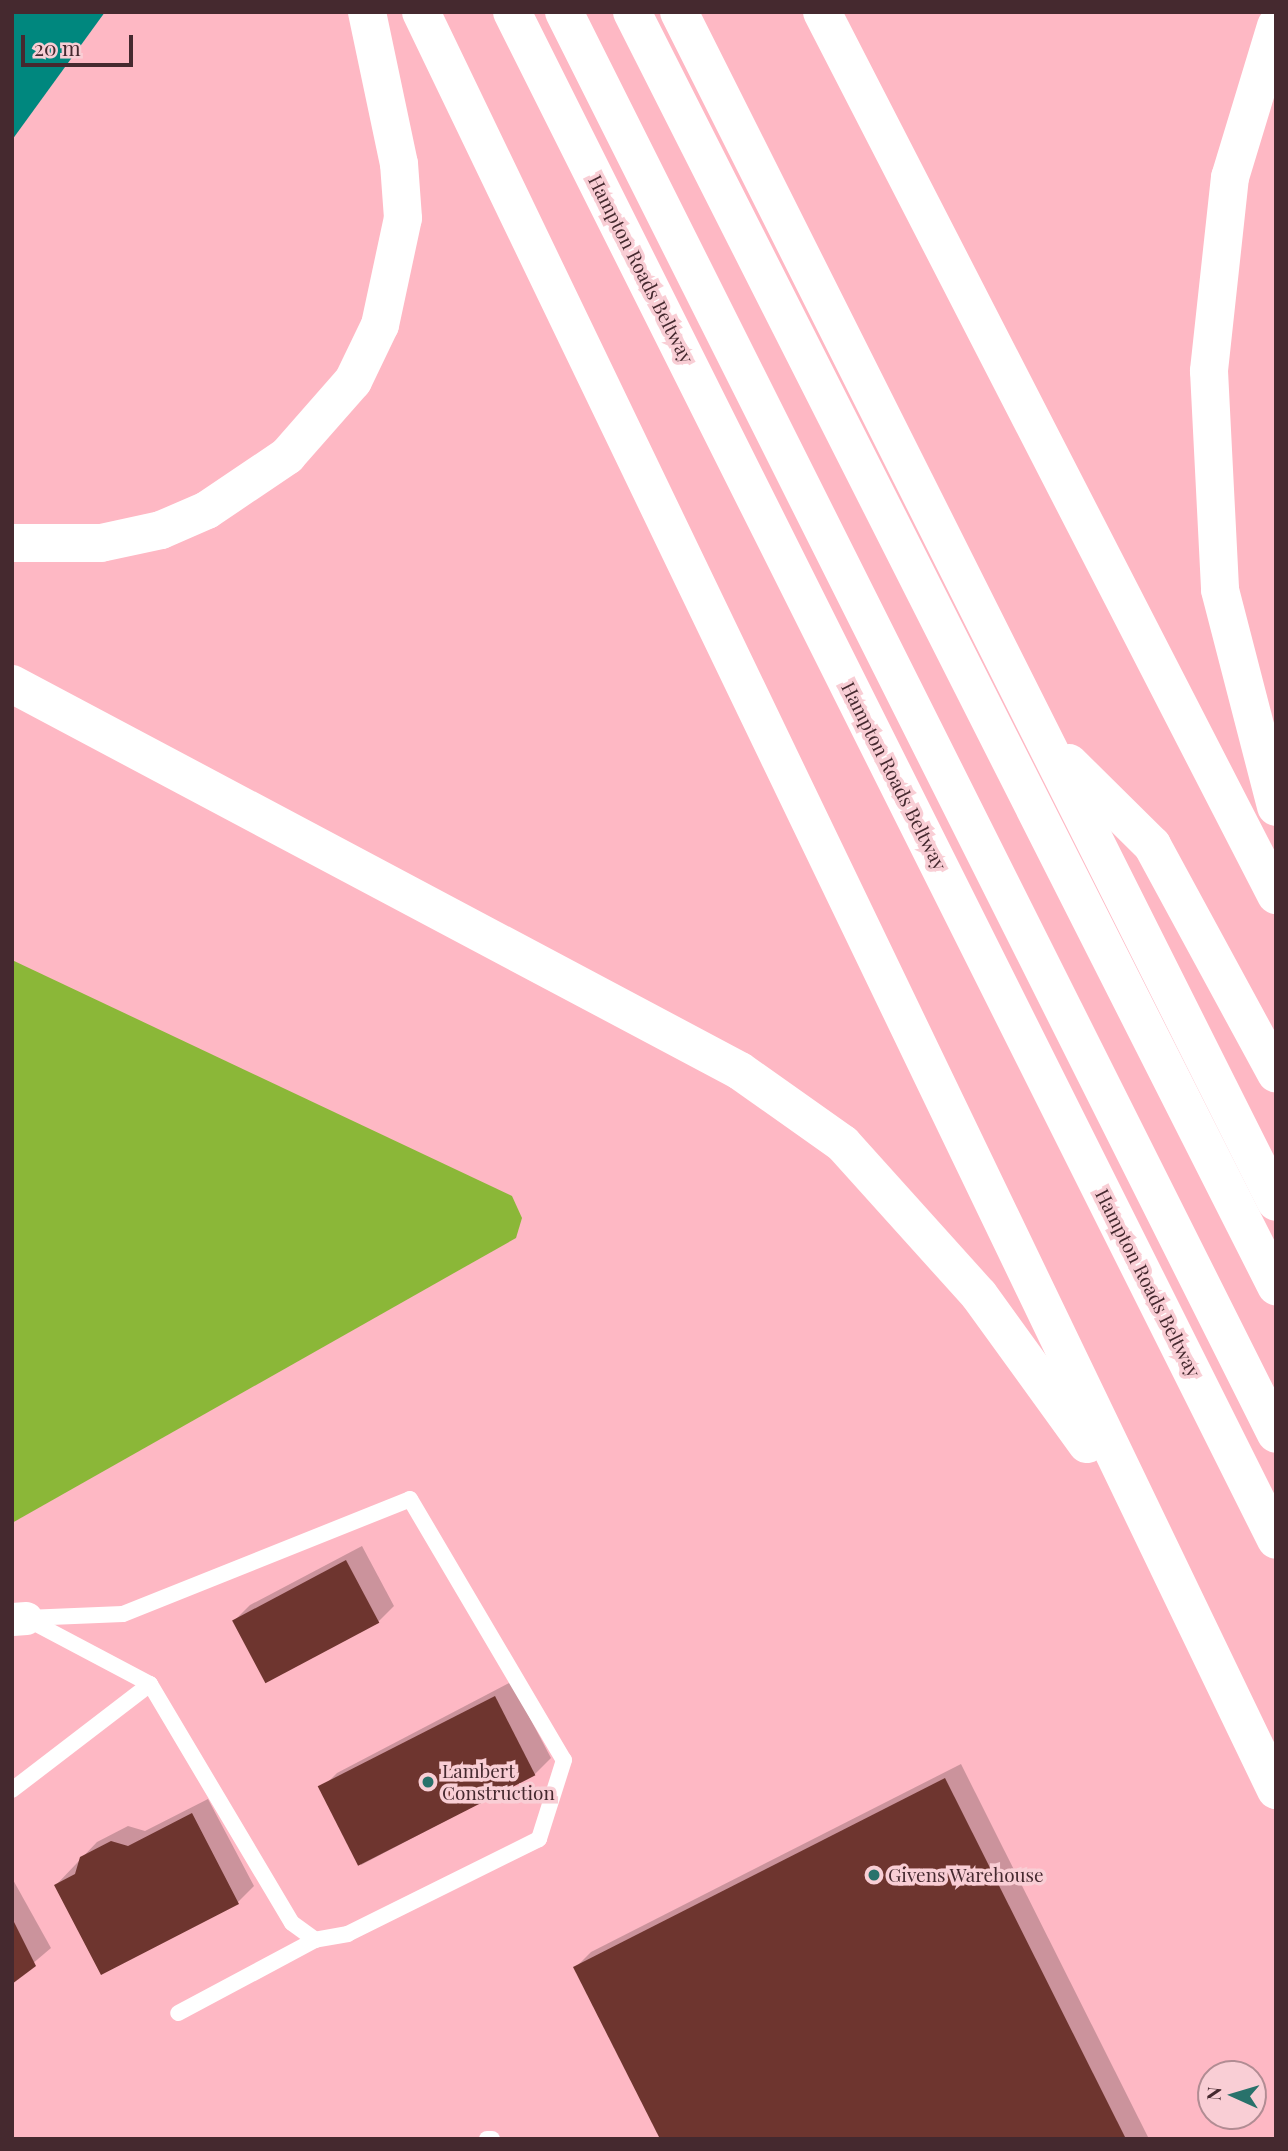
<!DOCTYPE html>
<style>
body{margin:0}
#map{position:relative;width:1288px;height:2151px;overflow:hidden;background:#feb8c4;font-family:"Playfair Display",serif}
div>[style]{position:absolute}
.green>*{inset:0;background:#8bb738}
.water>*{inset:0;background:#00877e}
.shadow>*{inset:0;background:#0003}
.building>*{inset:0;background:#6e352f;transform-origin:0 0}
.service>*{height:16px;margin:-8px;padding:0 8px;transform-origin:8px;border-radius:8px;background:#fff}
.minor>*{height:33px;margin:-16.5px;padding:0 16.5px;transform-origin:16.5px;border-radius:16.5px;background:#fff}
.motorway>*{height:38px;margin:-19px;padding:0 19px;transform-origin:19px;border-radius:19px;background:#fff}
.dots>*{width:19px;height:19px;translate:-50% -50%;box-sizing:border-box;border:4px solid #f9ced5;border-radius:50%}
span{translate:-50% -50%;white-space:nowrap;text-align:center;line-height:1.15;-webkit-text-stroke:7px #f9ced5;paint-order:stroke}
.street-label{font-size:19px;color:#45292f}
.poi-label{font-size:19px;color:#45292f}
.left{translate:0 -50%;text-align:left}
.frame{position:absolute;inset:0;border:14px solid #45292f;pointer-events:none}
.north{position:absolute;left:1197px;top:2060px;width:70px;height:70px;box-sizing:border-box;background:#f9ced5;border:2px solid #b18c93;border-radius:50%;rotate:274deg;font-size:19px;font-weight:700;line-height:28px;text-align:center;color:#45292f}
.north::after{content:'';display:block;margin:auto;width:24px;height:32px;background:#29726b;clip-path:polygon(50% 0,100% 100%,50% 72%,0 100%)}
.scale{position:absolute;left:21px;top:35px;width:112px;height:32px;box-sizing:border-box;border:4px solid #45292f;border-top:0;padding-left:9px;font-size:21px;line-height:24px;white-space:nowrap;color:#45292f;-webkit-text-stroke:5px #f9ced5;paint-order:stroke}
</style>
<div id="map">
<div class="green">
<div style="clip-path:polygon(12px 960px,512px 1196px,522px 1218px,516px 1238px,12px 1523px)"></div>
</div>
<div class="water">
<div style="clip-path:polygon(12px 12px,105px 12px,12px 140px)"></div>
</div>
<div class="shadow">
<div style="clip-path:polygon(362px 1546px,394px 1606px,378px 1622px,266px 1681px,234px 1621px,250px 1605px)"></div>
<div style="clip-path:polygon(511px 1682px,551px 1758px,535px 1774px,361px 1865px,321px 1789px,337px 1773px)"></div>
<div style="clip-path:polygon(961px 1764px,1149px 2139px,662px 2139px,575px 1968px,591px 1952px)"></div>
<div style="clip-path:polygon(208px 1799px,254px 1886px,238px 1902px,56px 1885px,97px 1842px,128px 1826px,145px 1831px)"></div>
<div style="clip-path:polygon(12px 1878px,51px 1948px,12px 1981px)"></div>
</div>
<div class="building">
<div style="left:346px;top:1560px;width:71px;height:129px;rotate:62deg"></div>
<div style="left:495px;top:1696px;width:89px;height:199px;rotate:63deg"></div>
<div style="clip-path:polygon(945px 1778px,1126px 2139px,660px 2139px,573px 1967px)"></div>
<div style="clip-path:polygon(192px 1813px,239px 1904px,101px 1975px,54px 1885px,75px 1874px,80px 1857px,111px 1841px,128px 1846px)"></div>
<div style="clip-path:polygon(12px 1918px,36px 1966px,12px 1984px)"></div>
</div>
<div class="service">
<div style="left:26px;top:1618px;width:97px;rotate:-2.4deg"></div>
<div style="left:123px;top:1614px;width:309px;rotate:-21.8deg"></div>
<div style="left:410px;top:1499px;width:303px;rotate:59.5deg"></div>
<div style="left:564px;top:1760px;width:83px;rotate:107.6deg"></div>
<div style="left:539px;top:1839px;width:213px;rotate:153.6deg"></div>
<div style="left:348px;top:1934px;width:34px;rotate:170deg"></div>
<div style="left:315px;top:1940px;width:155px;rotate:151.9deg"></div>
<div style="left:27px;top:1619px;width:139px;rotate:27.9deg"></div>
<div style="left:150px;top:1684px;width:278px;rotate:59.3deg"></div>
<div style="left:292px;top:1923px;width:29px;rotate:36deg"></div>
<div style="left:12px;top:1790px;width:174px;rotate:-37.5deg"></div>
<div style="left:487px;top:2139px;width:5px"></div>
</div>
<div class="minor">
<div style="left:12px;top:1619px;width:14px;rotate:-4deg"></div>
</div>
<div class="motorway">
<div style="left:421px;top:12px;width:1973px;rotate:64.32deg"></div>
<div style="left:512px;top:12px;width:1708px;rotate:63.43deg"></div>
<div style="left:564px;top:12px;width:1590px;rotate:63.4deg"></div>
<div style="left:632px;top:12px;width:1428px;rotate:63.18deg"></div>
<div style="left:679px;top:12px;width:1331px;rotate:63.36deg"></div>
<div style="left:822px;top:12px;width:993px;rotate:62.79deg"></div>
<div style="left:1276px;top:26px;width:158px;rotate:106.9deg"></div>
<div style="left:1230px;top:177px;width:195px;rotate:96.2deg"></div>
<div style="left:1209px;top:371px;width:219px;rotate:87.1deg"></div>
<div style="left:1220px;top:590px;width:224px;rotate:75.5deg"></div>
<div style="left:12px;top:543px;width:89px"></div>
<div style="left:101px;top:543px;width:61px;rotate:-12.2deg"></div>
<div style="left:161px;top:530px;width:50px;rotate:-23.5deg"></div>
<div style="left:207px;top:510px;width:97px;rotate:-34deg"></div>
<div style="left:287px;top:456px;width:100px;rotate:-48.7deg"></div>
<div style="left:353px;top:381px;width:62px;rotate:-64.3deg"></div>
<div style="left:380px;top:325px;width:109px;rotate:-77.9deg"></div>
<div style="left:403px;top:218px;width:54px;rotate:-94.2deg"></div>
<div style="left:399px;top:164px;width:155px;rotate:-101.9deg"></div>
<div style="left:12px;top:684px;width:824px;rotate:27.99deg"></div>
<div style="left:740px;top:1071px;width:126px;rotate:35.3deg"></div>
<div style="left:843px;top:1144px;width:203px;rotate:48deg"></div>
<div style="left:979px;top:1295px;width:184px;rotate:54.1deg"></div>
<div style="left:1069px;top:763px;width:117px;rotate:44.7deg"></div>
<div style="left:1152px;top:845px;width:260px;rotate:61.5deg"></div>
</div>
<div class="dots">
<div style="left:428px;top:1782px;background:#29726b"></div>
<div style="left:874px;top:1875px;background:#29726b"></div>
</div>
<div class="street-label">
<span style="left:641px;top:269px;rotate:63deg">Hampton Roads Beltway</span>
<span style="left:894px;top:776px;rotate:63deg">Hampton Roads Beltway</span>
<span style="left:1148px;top:1283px;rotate:63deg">Hampton Roads Beltway</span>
</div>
<div class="poi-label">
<span class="left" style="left:442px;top:1782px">Lambert<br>Construction</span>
<span class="left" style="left:888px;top:1875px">Givens Warehouse</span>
</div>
<div class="frame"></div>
<div class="north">N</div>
<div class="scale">20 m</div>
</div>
